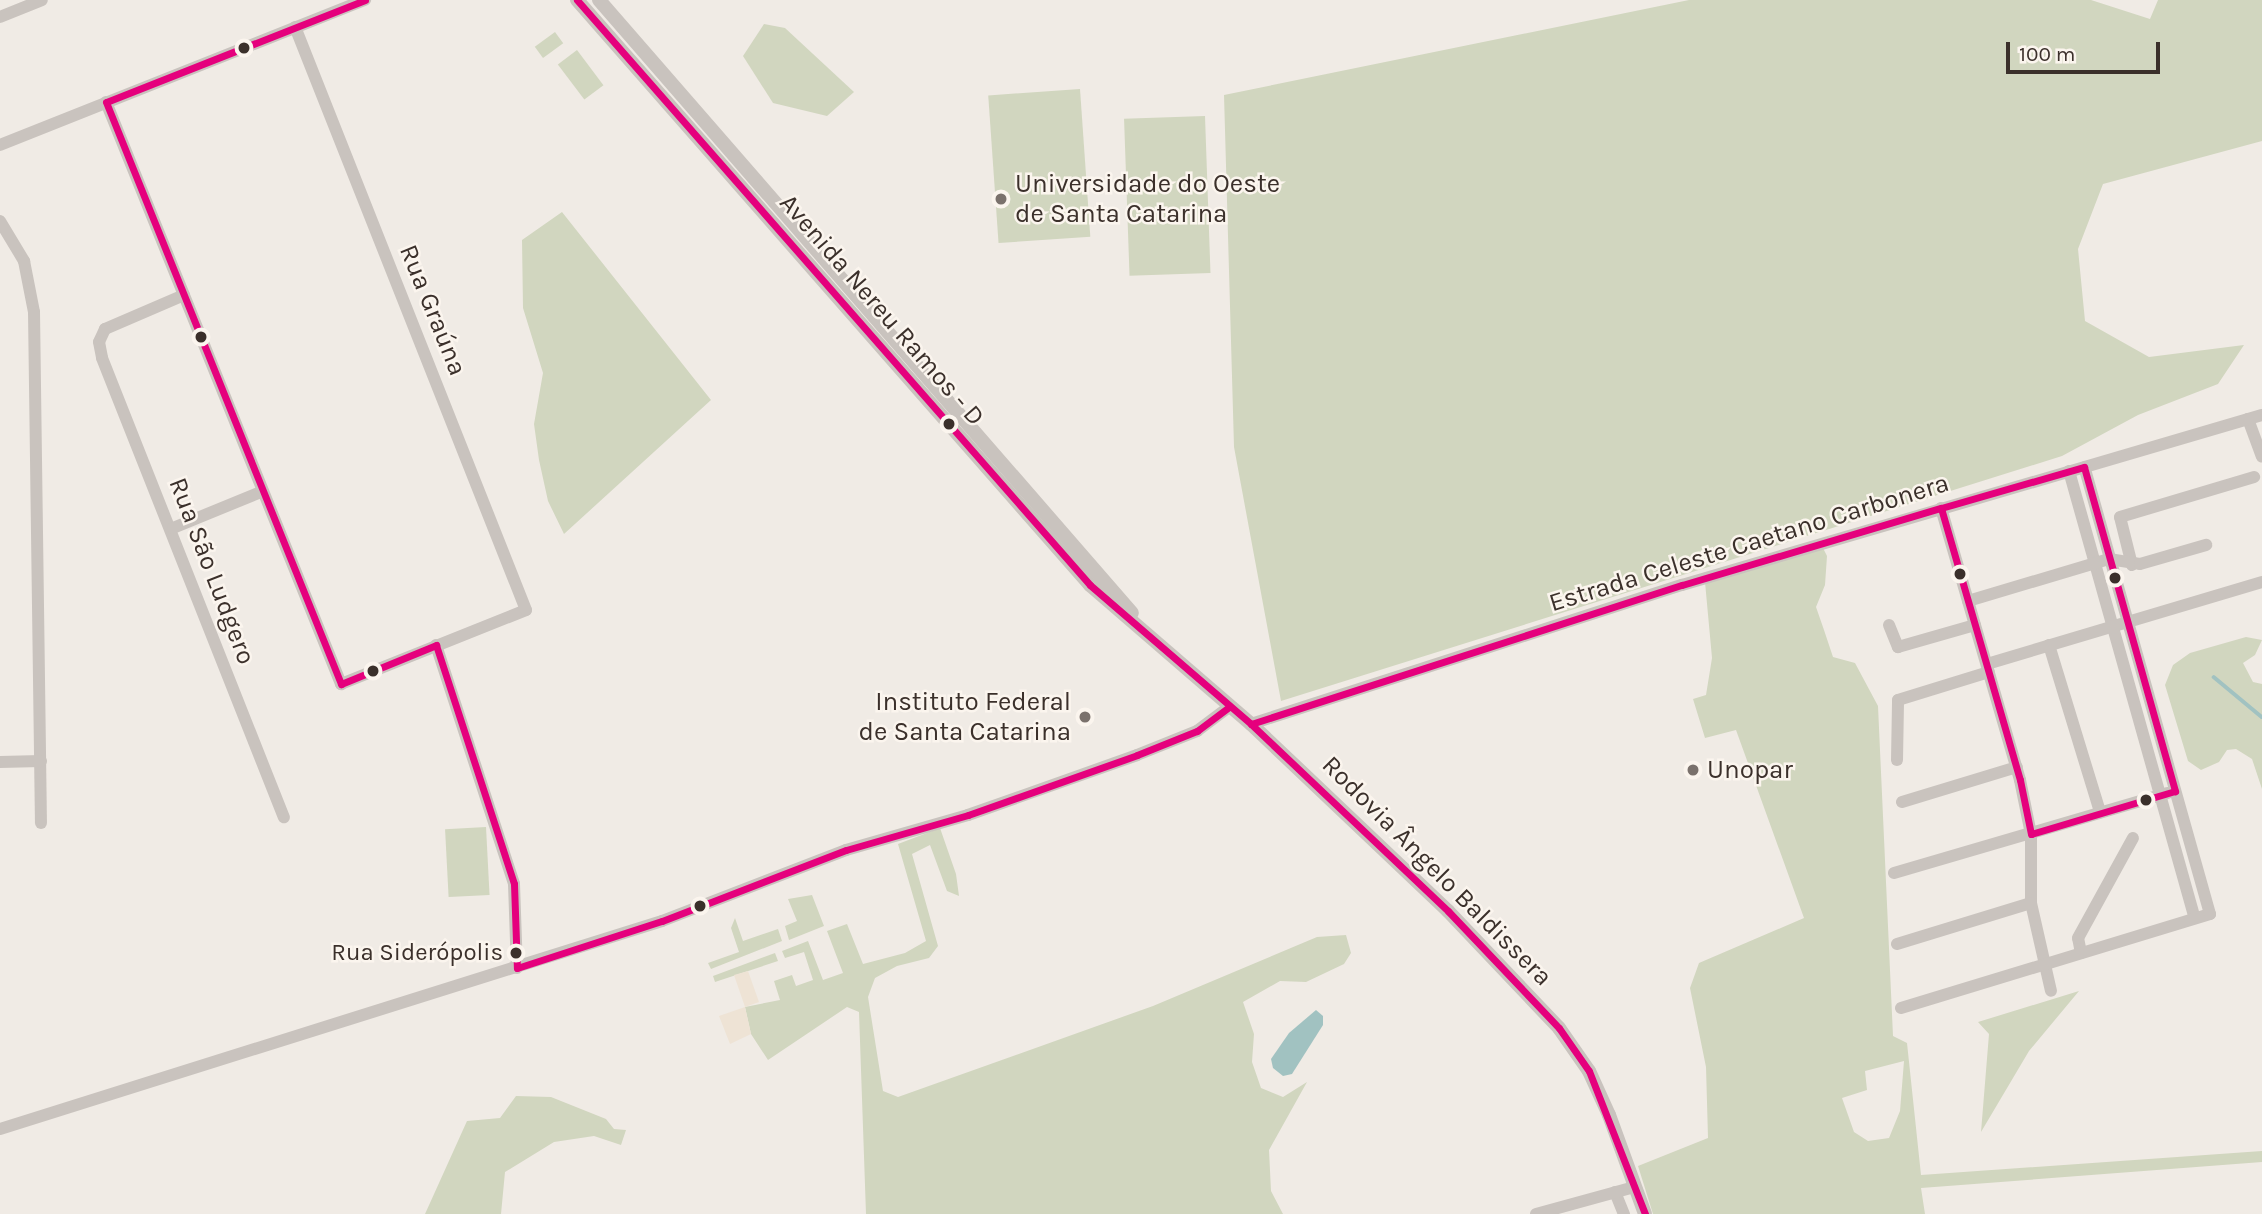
<!DOCTYPE html>
<meta charset="utf-8">
<style>
body{margin:0}
#map{position:relative;width:2262px;height:1214px;overflow:hidden;background:#f0ebe5;font-family:Karla,sans-serif}
div>[style]{position:absolute}
.green>*{inset:0;background:#d1d6bf;transform-origin:0 0}
.plaza>*{inset:0;background:#eee3d5}
.water>*{inset:0;background:#a1c2c1}
.stream>*{height:3.5px;margin:-1.75px;padding:0 1.75px;transform-origin:1.75px;border-radius:1.75px;background:#a1c2c1}
.minor>*{height:12px;margin:-6px;padding:0 6px;transform-origin:6px;border-radius:6px;background:#c9c3be}
.tertiary>*{height:14px;margin:-7px;padding:0 7px;transform-origin:7px;border-radius:7px;background:#c9c3be}
.bus-1>*{height:7px;margin:-3.5px;padding:0 3.5px;transform-origin:3.5px;border-radius:3.5px;background:#e5007d}
.dots>*{width:19px;height:19px;translate:-50% -50%;box-sizing:border-box;border:4px solid #fbf5ee;border-radius:50%}
span{translate:-50% -50%;white-space:nowrap;text-align:center;line-height:1.15;-webkit-text-stroke:5px #fbf5ee;paint-order:stroke}
.bus-label{font-size:24px;color:#3b302b}
.right{translate:-100% -50%;text-align:right}
.poi-label{font-size:26px;color:#3b302b}
.left{translate:0 -50%;text-align:left}
.street-label{font-size:26px;color:#3b302b}
.scale{position:absolute;left:2006px;top:42px;width:154px;height:32px;box-sizing:border-box;border:4px solid #3b302b;border-top:0;padding-left:9px;font-size:21px;line-height:24px;white-space:nowrap;color:#3b302b;-webkit-text-stroke:5px #fbf5ee;paint-order:stroke}
</style>
<div id="map">
<div class="green">
<div style="clip-path:polygon(1689px 0,2091px 0,2150px 19px,2158px 0,2262px 0,2262px 141px,2103px 184px,2078px 249px,2085px 321px,2149px 357px,2244px 345px,2218px 384px,2138px 415px,2062px 456px,1281px 701px,1234px 447px,1224px 95px)"></div>
<div style="clip-path:polygon(764px 24px,785px 28px,854px 92px,827px 116px,773px 103px,743px 56px)"></div>
<div style="left:555px;top:32px;width:14px;height:25px;rotate:54deg"></div>
<div style="left:577px;top:50px;width:44px;height:24px;rotate:53deg"></div>
<div style="left:1080px;top:89px;width:148px;height:92px;rotate:86deg"></div>
<div style="left:1205px;top:116px;width:157px;height:81px;rotate:88deg"></div>
<div style="clip-path:polygon(562px 212px,711px 400px,564px 534px,548px 501px,539px 460px,534px 424px,543px 373px,523px 308px,522px 240px)"></div>
<div style="clip-path:polygon(evenodd,1823px 548px,1827px 556px,1825px 585px,1816px 607px,1824px 630px,1833px 657px,1855px 663px,1878px 706px,1893px 1036px,1907px 1043px,1921px 1175px,2262px 1151px,2262px 1162px,1921px 1188px,1925px 1214px,1653px 1214px,1638px 1166px,1708px 1138px,1706px 1067px,1690px 988px,1699px 963px,1804px 918px,1736px 730px,1705px 738px,1693px 699px,1706px 695px,1712px 658px,1705px 582px,1823px 548px,1904px 1061px,1900px 1111px,1889px 1138px,1868px 1141px,1854px 1132px,1842px 1098px,1867px 1090px,1865px 1071px,1904px 1061px)"></div>
<div style="clip-path:polygon(2246px 637px,2262px 640px,2255px 655px,2243px 663px,2253px 682px,2262px 684px,2262px 789px,2252px 759px,2236px 749px,2227px 750px,2219px 762px,2201px 770px,2188px 761px,2165px 685px,2173px 665px,2190px 653px)"></div>
<div style="left:486px;top:827px;width:68px;height:41px;rotate:87deg"></div>
<div style="clip-path:polygon(940px 828px,956px 874px,959px 896px,947px 891px,930px 845px,912px 854px,938px 946px,929px 958px,897px 966px,875px 978px,868px 997px,883px 1091px,898px 1097px,1153px 1006px,1317px 937px,1346px 935px,1351px 953px,1344px 964px,1306px 982px,1280px 981px,1243px 1002px,1254px 1034px,1252px 1062px,1261px 1088px,1283px 1097px,1307px 1082px,1269px 1150px,1271px 1191px,1283px 1214px,866px 1214px,859px 1012px,847px 1007px,768px 1060px,751px 1034px,745px 1007px,780px 1000px,774px 981px,792px 975px,796px 986px,813px 980px,804px 952px,785px 958px,782px 951px,808px 941px,823px 980px,843px 973px,827px 931px,847px 924px,863px 964px,905px 953px,926px 941px,898px 844px)"></div>
<div style="clip-path:polygon(812px 895px,824px 926px,789px 940px,785px 926px,797px 921px,788px 899px)"></div>
<div style="clip-path:polygon(735px 918px,743px 941px,778px 929px,782px 941px,711px 969px,708px 963px,739px 952px,731px 928px)"></div>
<div style="clip-path:polygon(775px 953px,778px 961px,715px 982px,713px 976px)"></div>
<div style="clip-path:polygon(2079px 991px,2029px 1051px,1981px 1132px,1989px 1034px,1978px 1022px)"></div>
<div style="clip-path:polygon(516px 1096px,551px 1097px,606px 1119px,614px 1129px,626px 1130px,621px 1145px,594px 1136px,554px 1142px,505px 1172px,501px 1214px,425px 1214px,467px 1121px,500px 1118px)"></div>
</div>
<div class="plaza">
<div style="clip-path:polygon(748px 971px,759px 1002px,745px 1007px,751px 1034px,730px 1044px,719px 1016px,745px 1007px,734px 975px)"></div>
</div>
<div class="water">
<div style="clip-path:polygon(1316px 1010px,1323px 1016px,1323px 1025px,1292px 1074px,1283px 1076px,1273px 1068px,1271px 1059px,1289px 1033px)"></div>
</div>
<div class="stream">
<div style="left:2214px;top:677px;width:62px;rotate:39.8deg"></div>
</div>
<div class="minor">
<div style="left:0;top:17px;width:45px;rotate:-22deg"></div>
<div style="left:106px;top:102px;width:628px;rotate:68.01deg"></div>
<div style="left:341px;top:684px;width:199px;rotate:-21.8deg"></div>
<div style="left:526px;top:610px;width:627px;rotate:-111.61deg"></div>
<div style="left:0;top:145px;width:393px;rotate:-21.7deg"></div>
<div style="left:0;top:221px;width:47px;rotate:59deg"></div>
<div style="left:24px;top:261px;width:52px;rotate:78.9deg"></div>
<div style="left:34px;top:312px;width:511px;rotate:89.22deg"></div>
<div style="left:184px;top:295px;width:86px;rotate:156.7deg"></div>
<div style="left:105px;top:329px;width:14px;rotate:115deg"></div>
<div style="left:99px;top:342px;width:16px;rotate:79deg"></div>
<div style="left:102px;top:358px;width:494px;rotate:68.4deg"></div>
<div style="left:2248px;top:419px;width:40px;rotate:69.8deg"></div>
<div style="left:2069px;top:471px;width:464px;rotate:74.3deg"></div>
<div style="left:1941px;top:508px;width:283px;rotate:73.8deg"></div>
<div style="left:2020px;top:780px;width:55px;rotate:78.5deg"></div>
<div style="left:2031px;top:834px;width:69px;rotate:90deg"></div>
<div style="left:2031px;top:903px;width:90px;rotate:77.2deg"></div>
<div style="left:173px;top:528px;width:97px;rotate:-22.3deg"></div>
<div style="left:2132px;top:565px;width:49px;rotate:-104deg"></div>
<div style="left:2120px;top:517px;width:140px;rotate:-16.6deg"></div>
<div style="left:1968px;top:601px;width:147px;rotate:-16.6deg"></div>
<div style="left:2109px;top:559px;width:31px;rotate:9deg"></div>
<div style="left:2140px;top:564px;width:69px;rotate:-16.1deg"></div>
<div style="left:1889px;top:625px;width:24px;rotate:68deg"></div>
<div style="left:1898px;top:647px;width:80px;rotate:-15.9deg"></div>
<div style="left:436px;top:645px;width:251px;rotate:71.9deg"></div>
<div style="left:514px;top:884px;width:84px;rotate:88deg"></div>
<div style="left:2049px;top:645px;width:175px;rotate:73deg"></div>
<div style="left:1987px;top:664px;width:287px;rotate:-16.6deg"></div>
<div style="left:1251px;top:724px;width:453px;rotate:-17.9deg"></div>
<div style="left:1682px;top:585px;width:604px;rotate:-16.34deg"></div>
<div style="left:1897px;top:760px;width:60px;rotate:-89deg"></div>
<div style="left:1898px;top:700px;width:95px;rotate:-17.1deg"></div>
<div style="left:0;top:762px;width:41px;rotate:-1.4deg"></div>
<div style="left:1902px;top:802px;width:120px;rotate:-16.9deg"></div>
<div style="left:1894px;top:873px;width:285px;rotate:-16.3deg"></div>
<div style="left:1897px;top:944px;width:140px;rotate:-17deg"></div>
<div style="left:2081px;top:953px;width:15px;rotate:-101deg"></div>
<div style="left:2078px;top:938px;width:114px;rotate:-61.2deg"></div>
<div style="left:1901px;top:1008px;width:323px;rotate:-16.9deg"></div>
<div style="left:2210px;top:914px;width:464px;rotate:-105.7deg"></div>
<div style="left:0;top:1129px;width:694px;rotate:-17.44deg"></div>
<div style="left:662px;top:921px;width:197px;rotate:-21.1deg"></div>
<div style="left:846px;top:850px;width:127px;rotate:-16deg"></div>
<div style="left:968px;top:815px;width:179px;rotate:-19.5deg"></div>
<div style="left:1137px;top:755px;width:65px;rotate:-21.8deg"></div>
<div style="left:1197px;top:731px;width:40px;rotate:-37deg"></div>
<div style="left:1615px;top:1192px;width:24px;rotate:68deg"></div>
<div style="left:1536px;top:1214px;width:102px;rotate:-15.4deg"></div>
</div>
<div class="tertiary">
<div style="left:577px;top:0;width:778px;rotate:48.75deg"></div>
<div style="left:1090px;top:585px;width:213px;rotate:40.8deg"></div>
<div style="left:1251px;top:724px;width:272px;rotate:43.5deg"></div>
<div style="left:1448px;top:911px;width:161px;rotate:46.5deg"></div>
<div style="left:1559px;top:1028px;width:52px;rotate:55.1deg"></div>
<div style="left:1589px;top:1071px;width:48px;rotate:65.6deg"></div>
<div style="left:1609px;top:1115px;width:105px;rotate:70deg"></div>
<div style="left:599px;top:0;width:812px;rotate:48.99deg"></div>
</div>
<div class="bus-1">
<div style="left:365px;top:0;width:278px;rotate:158.5deg"></div>
<div style="left:106px;top:102px;width:628px;rotate:68.01deg"></div>
<div style="left:341px;top:684px;width:103px;rotate:-22.3deg"></div>
<div style="left:436px;top:645px;width:251px;rotate:71.9deg"></div>
<div style="left:514px;top:884px;width:84px;rotate:88deg"></div>
<div style="left:517px;top:968px;width:152px;rotate:-18deg"></div>
<div style="left:662px;top:921px;width:197px;rotate:-21.1deg"></div>
<div style="left:846px;top:850px;width:127px;rotate:-16deg"></div>
<div style="left:968px;top:815px;width:179px;rotate:-19.5deg"></div>
<div style="left:1137px;top:755px;width:65px;rotate:-21.8deg"></div>
<div style="left:1197px;top:731px;width:40px;rotate:-37deg"></div>
<div style="left:577px;top:0;width:778px;rotate:48.75deg"></div>
<div style="left:1090px;top:585px;width:213px;rotate:40.8deg"></div>
<div style="left:1251px;top:724px;width:272px;rotate:43.5deg"></div>
<div style="left:1448px;top:911px;width:161px;rotate:46.5deg"></div>
<div style="left:1559px;top:1028px;width:52px;rotate:55.1deg"></div>
<div style="left:1589px;top:1071px;width:154px;rotate:68.6deg"></div>
<div style="left:2084px;top:467px;width:337px;rotate:74.3deg"></div>
<div style="left:2175px;top:791px;width:150px;rotate:163.4deg"></div>
<div style="left:2031px;top:834px;width:55px;rotate:-101.5deg"></div>
<div style="left:2020px;top:780px;width:283px;rotate:-106.2deg"></div>
<div style="left:1941px;top:508px;width:149px;rotate:-16deg"></div>
<div style="left:1251px;top:724px;width:453px;rotate:-17.9deg"></div>
<div style="left:1682px;top:585px;width:270px;rotate:-16.6deg"></div>
</div>
<div class="dots">
<div style="left:244px;top:48px;background:#3b302b"></div>
<div style="left:1001px;top:199px;background:#7a716c"></div>
<div style="left:201px;top:337px;background:#3b302b"></div>
<div style="left:949px;top:424px;background:#3b302b"></div>
<div style="left:1960px;top:574px;background:#3b302b"></div>
<div style="left:2115px;top:578px;background:#3b302b"></div>
<div style="left:373px;top:671px;background:#3b302b"></div>
<div style="left:1085px;top:717px;background:#7a716c"></div>
<div style="left:1693px;top:770px;background:#7a716c"></div>
<div style="left:2146px;top:800px;background:#3b302b"></div>
<div style="left:700px;top:906px;background:#3b302b"></div>
<div style="left:516px;top:953px;background:#3b302b"></div>
</div>
<div class="bus-label">
<span class="right" style="left:503px;top:953px">Rua Siderópolis</span>
</div>
<div class="poi-label">
<span class="left" style="left:1015px;top:199px">Universidade do Oeste<br>de Santa Catarina</span>
<span class="right" style="left:1071px;top:717px">Instituto Federal<br>de Santa Catarina</span>
<span class="left" style="left:1707px;top:770px">Unopar</span>
</div>
<div class="street-label">
<span style="left:433px;top:310px;rotate:68deg">Rua Graúna</span>
<span style="left:882px;top:310px;rotate:49deg">Avenida Nereu Ramos - D</span>
<span style="left:1749px;top:543px;rotate:-17deg">Estrada Celeste Caetano Carbonera</span>
<span style="left:212px;top:571px;rotate:69deg">Rua São Ludgero</span>
<span style="left:1437px;top:871px;rotate:45deg">Rodovia Ângelo Baldissera</span>
</div>
<div class="scale">100 m</div>
</div>
